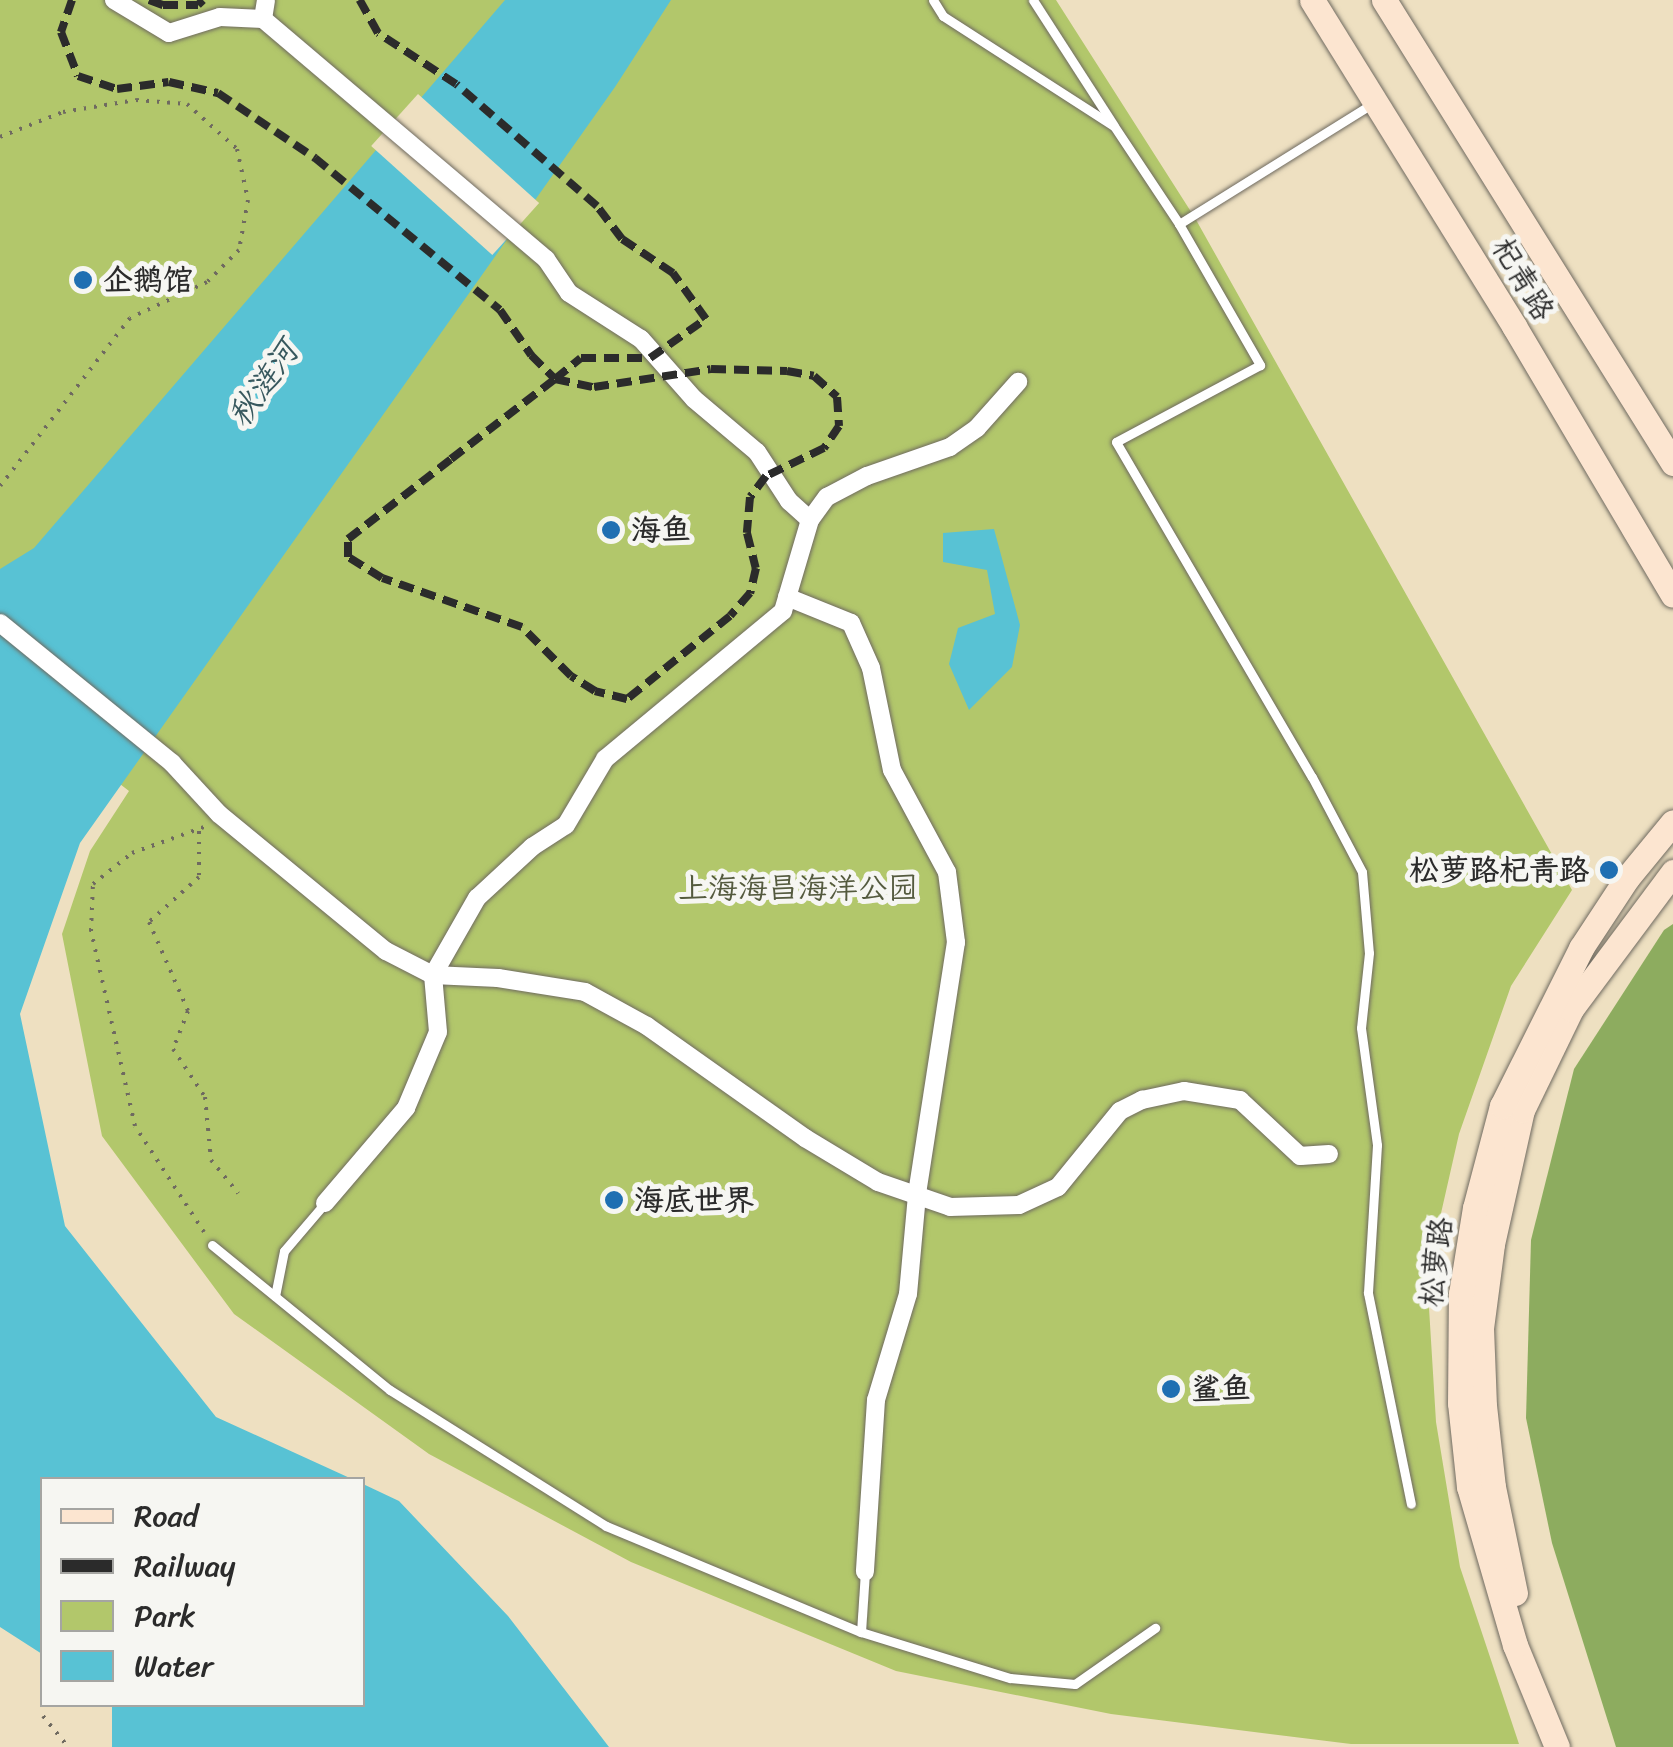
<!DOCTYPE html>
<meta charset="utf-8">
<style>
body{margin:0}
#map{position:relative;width:1673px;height:1747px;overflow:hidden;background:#eee0c1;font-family:Sriracha,"LXGW WenKai TC",sans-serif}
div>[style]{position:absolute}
.green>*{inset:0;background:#b2c76b}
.forest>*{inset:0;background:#8dac5f}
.water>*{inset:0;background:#58c2d4}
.pier>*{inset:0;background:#eee0c1;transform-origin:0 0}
.path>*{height:4px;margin-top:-2px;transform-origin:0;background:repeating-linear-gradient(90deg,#6f6a60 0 2.5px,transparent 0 10.5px)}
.roads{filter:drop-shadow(0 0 2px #6f6a60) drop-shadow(0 0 2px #6f6a60)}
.lane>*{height:9px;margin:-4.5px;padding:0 4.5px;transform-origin:4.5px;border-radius:4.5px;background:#fff}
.street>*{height:18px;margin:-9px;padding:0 9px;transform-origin:9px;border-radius:9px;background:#fff}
.secondary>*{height:25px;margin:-12.5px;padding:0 12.5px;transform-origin:12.5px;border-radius:12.5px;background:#fce5d0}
.rail>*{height:8px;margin-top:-4px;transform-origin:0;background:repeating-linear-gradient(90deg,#2b2b2b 0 15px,transparent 0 23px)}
.dots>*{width:28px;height:28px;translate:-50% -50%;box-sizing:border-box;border:5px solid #f6f6f2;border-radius:50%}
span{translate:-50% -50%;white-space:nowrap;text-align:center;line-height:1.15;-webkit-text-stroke:10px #f6f6f2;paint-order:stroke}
.street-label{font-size:30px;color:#2b2b2b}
.poi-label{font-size:30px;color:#2b2b2b;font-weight:700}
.left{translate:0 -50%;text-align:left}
.right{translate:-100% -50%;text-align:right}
.park-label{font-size:30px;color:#545a3e}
.water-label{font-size:32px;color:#38585e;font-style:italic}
.legend{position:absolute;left:40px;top:1477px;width:325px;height:230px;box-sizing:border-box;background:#f6f6f2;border:2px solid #a5a5a2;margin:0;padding:12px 18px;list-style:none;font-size:30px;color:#2b2b2b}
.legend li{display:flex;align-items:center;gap:20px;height:50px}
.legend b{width:50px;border:2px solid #a5a5a2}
</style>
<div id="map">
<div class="green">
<div style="clip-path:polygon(0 0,1056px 0,1195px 218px,1572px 890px,1511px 986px,1459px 1134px,1427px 1275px,1436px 1422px,1460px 1567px,1519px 1744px,1351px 1744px,1111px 1714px,896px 1671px,631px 1562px,429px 1454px,234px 1314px,102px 1136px,62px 934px,90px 851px,129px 791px,0 691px)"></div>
</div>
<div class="forest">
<div style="clip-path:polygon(1673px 924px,1673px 1747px,1616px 1747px,1552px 1543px,1526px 1418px,1531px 1240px,1574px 1069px,1664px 930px)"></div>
</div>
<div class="water">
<div style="clip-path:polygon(505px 0,671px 0,615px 87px,80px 843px,20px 1014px,65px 1226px,216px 1417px,352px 1479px,42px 1480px,42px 1654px,0 1627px,0 569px,34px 548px)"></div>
<div style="clip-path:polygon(994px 529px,1020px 625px,1012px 667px,969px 710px,949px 664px,958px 628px,995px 614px,987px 570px,943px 562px,943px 533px)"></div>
<div style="clip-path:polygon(363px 1484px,399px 1501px,508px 1616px,609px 1747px,112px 1747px,112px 1705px,362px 1704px)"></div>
</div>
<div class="pier">
<div style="left:418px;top:94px;width:163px;height:70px;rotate:42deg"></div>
</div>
<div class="path">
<div style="left:0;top:137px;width:68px;rotate:-21.6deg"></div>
<div style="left:63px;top:112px;width:74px;rotate:-9.3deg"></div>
<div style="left:136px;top:100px;width:51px;rotate:4.5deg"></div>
<div style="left:187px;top:104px;width:67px;rotate:42deg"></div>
<div style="left:237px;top:149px;width:52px;rotate:77.8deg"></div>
<div style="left:248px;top:200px;width:51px;rotate:100.2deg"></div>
<div style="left:239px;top:250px;width:45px;rotate:135deg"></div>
<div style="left:207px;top:282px;width:85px;rotate:154.9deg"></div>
<div style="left:130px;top:318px;width:212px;rotate:127.7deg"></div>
<div style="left:199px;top:831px;width:46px;rotate:90deg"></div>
<div style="left:199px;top:877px;width:67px;rotate:138deg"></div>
<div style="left:149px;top:922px;width:97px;rotate:66.3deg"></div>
<div style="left:188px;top:1011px;width:41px;rotate:111.5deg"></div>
<div style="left:173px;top:1049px;width:58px;rotate:56.3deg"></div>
<div style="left:205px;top:1097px;width:63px;rotate:84.6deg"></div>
<div style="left:211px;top:1160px;width:43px;rotate:50.7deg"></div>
<div style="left:204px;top:1232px;width:126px;rotate:-123.1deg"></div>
<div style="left:135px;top:1126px;width:200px;rotate:-102.7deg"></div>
<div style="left:91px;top:931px;width:47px;rotate:-87.6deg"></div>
<div style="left:93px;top:884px;width:50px;rotate:-38.5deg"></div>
<div style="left:132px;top:853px;width:77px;rotate:-19.9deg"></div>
<div style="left:43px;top:1716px;width:40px;rotate:51deg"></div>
</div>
<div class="roads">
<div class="lane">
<div style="left:933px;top:0;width:19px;rotate:58deg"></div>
<div style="left:943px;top:16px;width:203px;rotate:32.8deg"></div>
<div style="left:1114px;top:126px;width:118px;rotate:56.4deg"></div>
<div style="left:1179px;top:224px;width:227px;rotate:-31.9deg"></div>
<div style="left:1033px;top:0;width:148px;rotate:57.2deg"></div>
<div style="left:1179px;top:224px;width:163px;rotate:60.1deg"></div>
<div style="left:1260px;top:365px;width:163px;rotate:151.9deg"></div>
<div style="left:1116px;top:442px;width:388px;rotate:59.7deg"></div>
<div style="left:1312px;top:777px;width:107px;rotate:62.2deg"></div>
<div style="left:1362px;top:872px;width:81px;rotate:85.1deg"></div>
<div style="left:1369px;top:953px;width:75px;rotate:96.1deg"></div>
<div style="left:1361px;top:1028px;width:118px;rotate:82.2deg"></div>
<div style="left:1377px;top:1145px;width:148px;rotate:93.5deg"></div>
<div style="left:1368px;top:1293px;width:215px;rotate:78.5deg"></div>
<div style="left:212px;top:1245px;width:230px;rotate:39.2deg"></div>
<div style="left:390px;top:1390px;width:255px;rotate:32.2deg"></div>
<div style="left:606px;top:1526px;width:276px;rotate:22.6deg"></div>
<div style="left:861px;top:1632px;width:156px;rotate:17.2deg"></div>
<div style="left:1010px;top:1678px;width:65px;rotate:5.3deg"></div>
<div style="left:1075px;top:1684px;width:98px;rotate:-35deg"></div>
<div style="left:275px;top:1296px;width:46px;rotate:-78.7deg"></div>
<div style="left:284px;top:1251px;width:63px;rotate:-49.5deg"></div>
<div style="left:861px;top:1632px;width:60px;rotate:-86.2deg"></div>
</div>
<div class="street">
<div style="left:114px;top:0;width:64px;rotate:31deg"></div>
<div style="left:169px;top:33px;width:53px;rotate:-17.4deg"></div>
<div style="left:220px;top:17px;width:43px;rotate:2.7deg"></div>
<div style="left:263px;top:19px;width:19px;rotate:-81deg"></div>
<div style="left:263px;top:19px;width:371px;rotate:40.3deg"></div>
<div style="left:546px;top:259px;width:41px;rotate:55.9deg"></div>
<div style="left:569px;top:293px;width:85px;rotate:32.6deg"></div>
<div style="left:641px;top:339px;width:80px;rotate:48.5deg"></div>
<div style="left:694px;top:399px;width:82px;rotate:40.1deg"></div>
<div style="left:757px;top:452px;width:59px;rotate:56.9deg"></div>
<div style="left:789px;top:501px;width:28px;rotate:42deg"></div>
<div style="left:787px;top:597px;width:69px;rotate:22.1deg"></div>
<div style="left:851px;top:623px;width:49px;rotate:66deg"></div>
<div style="left:871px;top:668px;width:104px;rotate:78.4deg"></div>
<div style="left:892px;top:770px;width:116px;rotate:61.7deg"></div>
<div style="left:947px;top:872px;width:71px;rotate:82.7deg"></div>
<div style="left:956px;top:942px;width:256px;rotate:98.8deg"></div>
<div style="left:917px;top:1195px;width:99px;rotate:95.2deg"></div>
<div style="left:908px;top:1294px;width:111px;rotate:106.8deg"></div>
<div style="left:876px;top:1400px;width:172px;rotate:93.7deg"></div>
<div style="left:0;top:623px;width:222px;rotate:39.1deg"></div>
<div style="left:172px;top:763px;width:69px;rotate:47.3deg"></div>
<div style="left:219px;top:814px;width:216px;rotate:39.4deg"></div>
<div style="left:386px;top:951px;width:53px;rotate:27.1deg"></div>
<div style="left:433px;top:975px;width:65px;rotate:2.6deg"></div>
<div style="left:498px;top:978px;width:88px;rotate:9.1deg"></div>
<div style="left:585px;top:992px;width:71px;rotate:28.7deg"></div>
<div style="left:647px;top:1026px;width:194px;rotate:35.3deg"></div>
<div style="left:805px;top:1138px;width:85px;rotate:31.1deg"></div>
<div style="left:878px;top:1182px;width:76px;rotate:19.1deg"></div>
<div style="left:950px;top:1207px;width:69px;rotate:-1.7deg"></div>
<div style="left:1019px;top:1205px;width:43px;rotate:-24.8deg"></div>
<div style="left:1058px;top:1187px;width:98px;rotate:-50.8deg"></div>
<div style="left:1120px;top:1111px;width:25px;rotate:-27deg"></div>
<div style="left:1142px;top:1100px;width:43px;rotate:-12.1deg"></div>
<div style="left:1184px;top:1091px;width:57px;rotate:9.1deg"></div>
<div style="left:1240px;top:1100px;width:82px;rotate:43deg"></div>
<div style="left:1300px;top:1156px;width:29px;rotate:-4deg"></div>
<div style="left:325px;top:1203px;width:125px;rotate:-49.5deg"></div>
<div style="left:406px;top:1108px;width:82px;rotate:-67.2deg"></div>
<div style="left:438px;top:1032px;width:57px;rotate:-95deg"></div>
<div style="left:433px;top:975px;width:89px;rotate:-60.3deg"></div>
<div style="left:477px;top:898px;width:75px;rotate:-42.8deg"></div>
<div style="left:532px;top:847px;width:40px;rotate:-32.9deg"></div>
<div style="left:566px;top:825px;width:77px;rotate:-59.4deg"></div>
<div style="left:605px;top:759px;width:231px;rotate:-39.7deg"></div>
<div style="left:783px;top:611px;width:95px;rotate:-73.5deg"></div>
<div style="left:810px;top:520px;width:29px;rotate:-54deg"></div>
<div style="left:827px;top:497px;width:45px;rotate:-27.7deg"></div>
<div style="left:867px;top:476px;width:88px;rotate:-19.3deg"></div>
<div style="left:950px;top:447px;width:33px;rotate:-35deg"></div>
<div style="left:977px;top:428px;width:62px;rotate:-48.3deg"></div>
</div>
<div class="secondary">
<div style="left:1312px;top:0;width:384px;rotate:58.2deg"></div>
<div style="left:1514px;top:326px;width:312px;rotate:59.4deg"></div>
<div style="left:1384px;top:0;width:546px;rotate:58.03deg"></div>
<div style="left:1515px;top:1593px;width:108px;rotate:-101.7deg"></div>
<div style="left:1493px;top:1487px;width:81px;rotate:-96.3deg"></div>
<div style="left:1484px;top:1406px;width:78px;rotate:-92.2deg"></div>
<div style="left:1481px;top:1328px;width:85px;rotate:-82.5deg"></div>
<div style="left:1492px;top:1244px;width:137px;rotate:-77.4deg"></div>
<div style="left:1522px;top:1110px;width:112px;rotate:-64.1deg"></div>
<div style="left:1571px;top:1009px;width:171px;rotate:-53.3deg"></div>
<div style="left:1557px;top:1747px;width:110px;rotate:-112.4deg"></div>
<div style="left:1515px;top:1645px;width:165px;rotate:-106.2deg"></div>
<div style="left:1469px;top:1487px;width:84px;rotate:-96.1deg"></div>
<div style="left:1460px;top:1403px;width:109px;rotate:-89.5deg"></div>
<div style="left:1461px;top:1294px;width:87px;rotate:-80.8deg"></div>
<div style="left:1475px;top:1208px;width:106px;rotate:-75.2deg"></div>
<div style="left:1502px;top:1106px;width:177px;rotate:-63.4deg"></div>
<div style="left:1581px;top:948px;width:84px;rotate:-56.7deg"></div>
<div style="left:1627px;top:878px;width:72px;rotate:-50.6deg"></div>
</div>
</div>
<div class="rail">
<div style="left:72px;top:0;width:34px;rotate:109deg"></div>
<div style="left:61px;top:32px;width:47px;rotate:68.9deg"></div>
<div style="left:78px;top:76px;width:41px;rotate:18.4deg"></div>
<div style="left:117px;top:89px;width:52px;rotate:-7.7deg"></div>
<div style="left:169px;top:82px;width:50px;rotate:12.7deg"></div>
<div style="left:218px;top:93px;width:117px;rotate:33.8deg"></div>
<div style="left:315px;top:158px;width:239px;rotate:39.4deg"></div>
<div style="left:500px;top:310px;width:55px;rotate:55.4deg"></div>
<div style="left:531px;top:355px;width:34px;rotate:45deg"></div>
<div style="left:555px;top:379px;width:40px;rotate:12deg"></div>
<div style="left:594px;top:387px;width:118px;rotate:-8.7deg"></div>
<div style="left:711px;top:369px;width:76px;rotate:1.5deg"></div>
<div style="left:787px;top:371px;width:27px;rotate:10deg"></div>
<div style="left:814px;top:376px;width:31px;rotate:42deg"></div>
<div style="left:837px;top:397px;width:29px;rotate:86deg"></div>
<div style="left:839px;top:426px;width:27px;rotate:124deg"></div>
<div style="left:824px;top:448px;width:64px;rotate:154.2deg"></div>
<div style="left:766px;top:476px;width:26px;rotate:127deg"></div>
<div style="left:750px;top:497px;width:36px;rotate:95deg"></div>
<div style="left:747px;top:533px;width:36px;rotate:76deg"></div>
<div style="left:756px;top:568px;width:26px;rotate:103deg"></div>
<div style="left:750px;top:593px;width:30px;rotate:131deg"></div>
<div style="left:730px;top:616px;width:132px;rotate:141.1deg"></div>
<div style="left:627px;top:699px;width:33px;rotate:-166deg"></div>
<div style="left:595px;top:691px;width:28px;rotate:-148deg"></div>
<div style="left:571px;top:676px;width:69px;rotate:-135deg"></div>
<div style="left:522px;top:627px;width:148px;rotate:-160.7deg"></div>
<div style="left:382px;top:578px;width:40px;rotate:-148deg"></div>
<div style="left:348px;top:557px;width:18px;rotate:-90deg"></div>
<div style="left:348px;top:539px;width:130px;rotate:-37.8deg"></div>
<div style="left:451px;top:459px;width:131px;rotate:-37.6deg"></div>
<div style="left:555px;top:379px;width:33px;rotate:-39deg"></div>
<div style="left:581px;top:358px;width:69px"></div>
<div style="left:650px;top:358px;width:68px;rotate:-34.9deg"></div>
<div style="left:706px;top:319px;width:57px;rotate:-125.7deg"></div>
<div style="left:673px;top:273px;width:61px;rotate:-146.3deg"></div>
<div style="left:622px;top:239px;width:41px;rotate:-127.1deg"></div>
<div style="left:597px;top:206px;width:186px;rotate:-139.1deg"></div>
<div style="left:456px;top:84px;width:93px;rotate:-146.8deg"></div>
<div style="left:378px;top:33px;width:38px;rotate:-119deg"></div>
<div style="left:149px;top:0;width:15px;rotate:20deg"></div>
<div style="left:163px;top:5px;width:35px"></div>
<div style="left:198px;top:5px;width:7px;rotate:-45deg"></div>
</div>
<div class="dots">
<div style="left:83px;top:280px;background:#1f6fb2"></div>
<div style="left:611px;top:530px;background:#1f6fb2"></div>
<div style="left:1609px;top:870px;background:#1f6fb2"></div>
<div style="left:614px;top:1200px;background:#1f6fb2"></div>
<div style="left:1171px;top:1389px;background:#1f6fb2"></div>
</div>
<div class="street-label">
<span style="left:1523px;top:279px;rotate:59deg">杞青路</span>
<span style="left:1436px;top:1262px;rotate:-83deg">松萝路</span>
</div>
<div class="poi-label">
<span class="left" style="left:103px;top:280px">企鹅馆</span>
<span class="left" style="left:631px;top:530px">海鱼</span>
<span class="right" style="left:1589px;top:870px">松萝路杞青路</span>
<span class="left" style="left:634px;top:1200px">海底世界</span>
<span class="left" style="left:1191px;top:1389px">鲨鱼</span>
</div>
<div class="park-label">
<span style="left:798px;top:888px">上海海昌海洋公园</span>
</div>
<div class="water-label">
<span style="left:264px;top:384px;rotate:-55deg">秋涟河</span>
</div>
<ul class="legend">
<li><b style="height:12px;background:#fce5d0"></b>Road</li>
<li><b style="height:12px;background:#2b2b2b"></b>Railway</li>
<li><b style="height:28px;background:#b2c76b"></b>Park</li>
<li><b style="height:28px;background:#58c2d4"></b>Water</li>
</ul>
</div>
